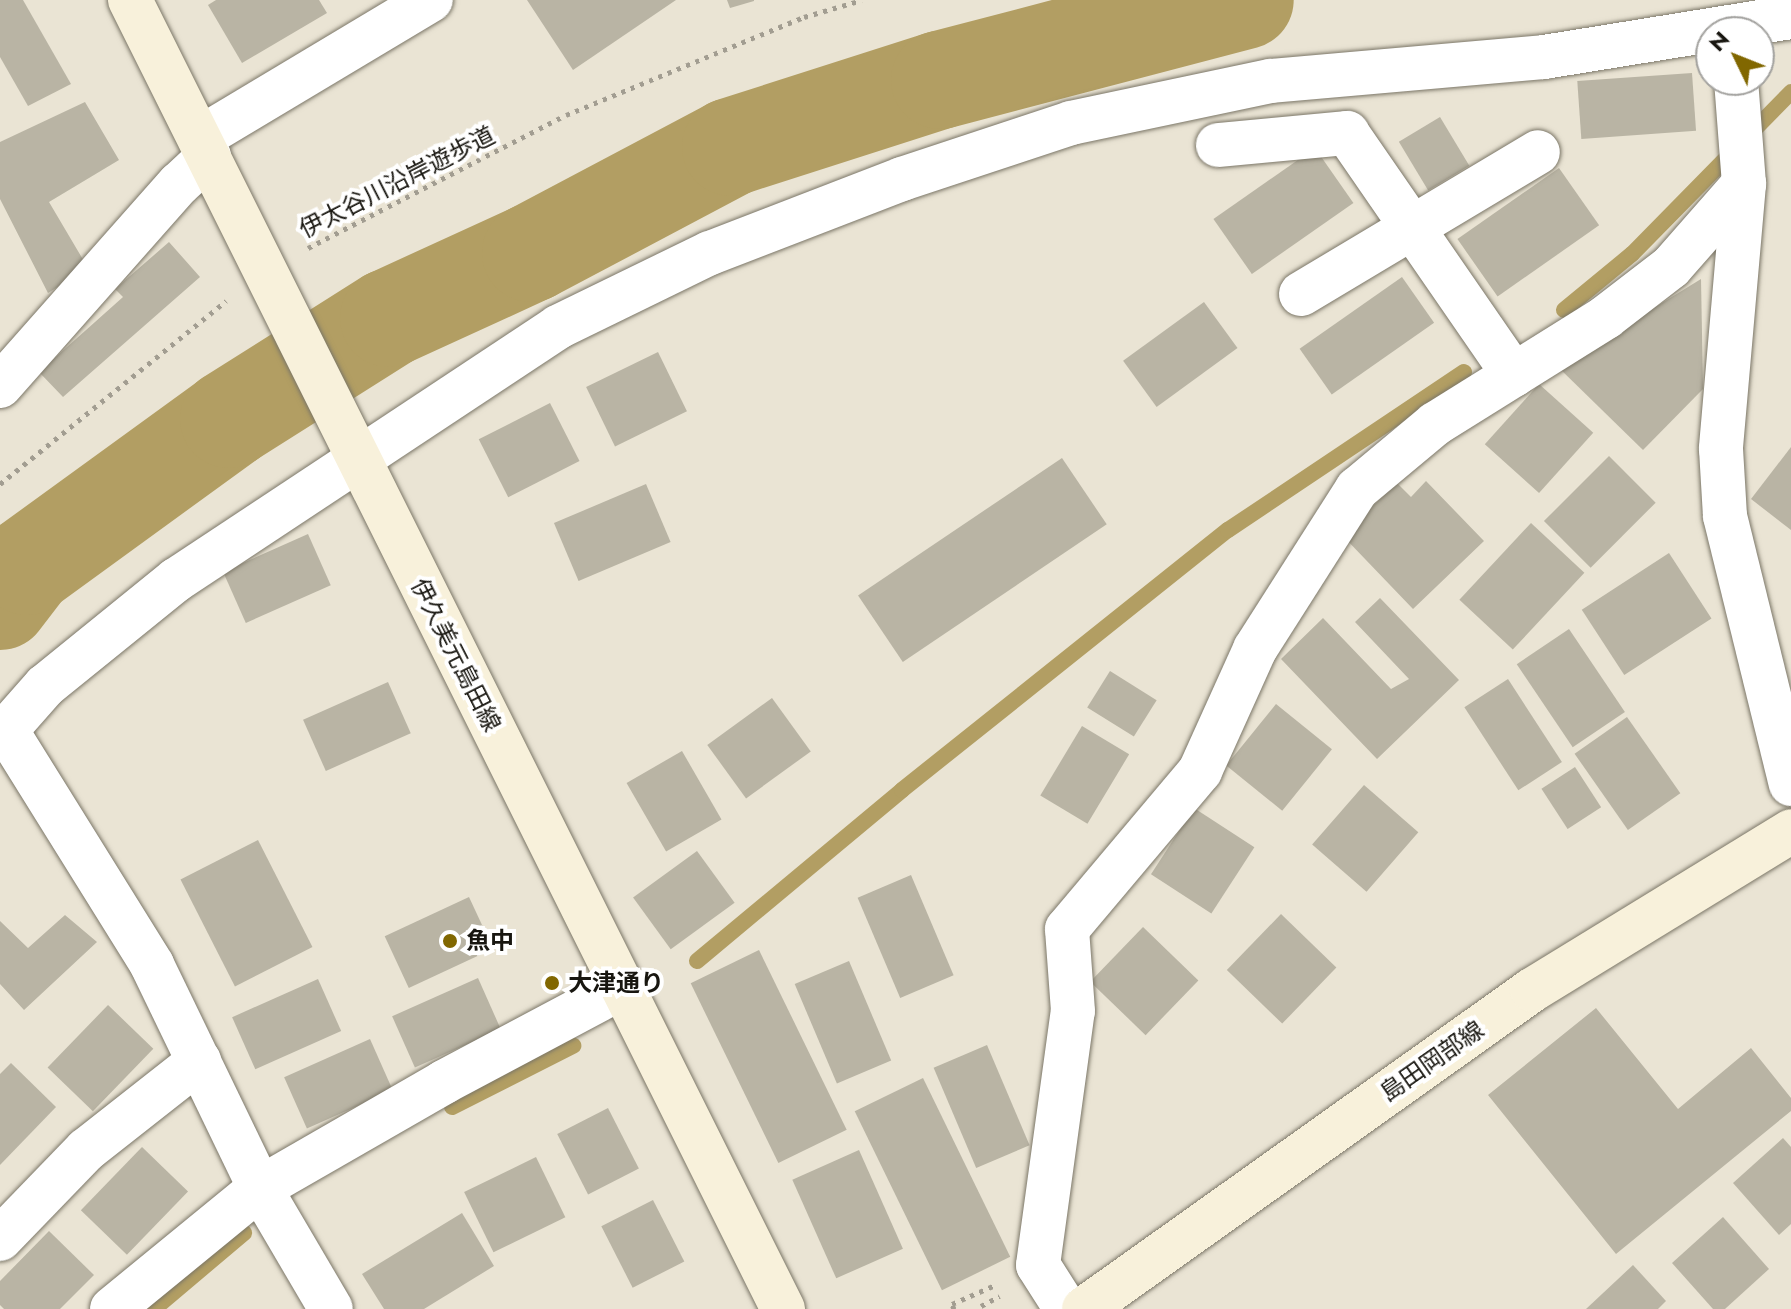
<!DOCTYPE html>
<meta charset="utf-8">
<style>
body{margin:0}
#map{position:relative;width:1791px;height:1309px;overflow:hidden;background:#eae4d4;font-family:Jost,"Noto Sans JP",sans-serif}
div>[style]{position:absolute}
.stream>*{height:16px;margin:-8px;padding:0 8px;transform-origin:8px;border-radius:8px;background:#b29e63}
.river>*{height:98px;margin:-49px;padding:0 49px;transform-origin:49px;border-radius:49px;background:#b29e63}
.building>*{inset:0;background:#b9b4a4;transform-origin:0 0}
.path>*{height:5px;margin-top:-2.5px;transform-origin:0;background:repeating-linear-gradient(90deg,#a29d91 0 4px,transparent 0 10px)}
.roads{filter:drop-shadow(0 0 2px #7b7667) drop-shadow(0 0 2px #7b7667)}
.minor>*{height:44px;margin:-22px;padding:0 22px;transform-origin:22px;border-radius:22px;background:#fff}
.secondary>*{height:44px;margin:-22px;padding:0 22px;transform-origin:22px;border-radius:22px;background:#f8f1db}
.dots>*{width:22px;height:22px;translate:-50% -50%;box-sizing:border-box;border:4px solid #fff;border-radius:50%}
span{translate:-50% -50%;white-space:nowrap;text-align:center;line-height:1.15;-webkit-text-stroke:8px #fff;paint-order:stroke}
.street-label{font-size:24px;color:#181610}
.poi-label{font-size:24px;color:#181610;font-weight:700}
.left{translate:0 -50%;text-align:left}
.north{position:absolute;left:1695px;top:16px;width:80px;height:80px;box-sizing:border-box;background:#fff;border:2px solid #a3a29f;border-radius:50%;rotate:313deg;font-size:22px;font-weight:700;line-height:32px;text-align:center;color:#181610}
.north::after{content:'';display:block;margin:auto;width:28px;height:36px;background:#816700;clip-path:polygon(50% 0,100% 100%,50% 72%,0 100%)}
</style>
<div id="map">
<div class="stream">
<div style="left:1564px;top:310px;width:88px;rotate:-39.5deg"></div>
<div style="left:1632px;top:254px;width:227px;rotate:-45.5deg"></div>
<div style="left:697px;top:961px;width:267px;rotate:-39.8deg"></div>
<div style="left:902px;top:790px;width:417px;rotate:-38.6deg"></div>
<div style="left:1228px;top:530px;width:284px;rotate:-33.8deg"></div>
<div style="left:452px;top:1107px;width:136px;rotate:-26.8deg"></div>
<div style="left:154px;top:1309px;width:118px;rotate:-40.2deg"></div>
</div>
<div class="river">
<div style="left:0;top:601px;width:44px;rotate:-52.4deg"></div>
<div style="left:27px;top:566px;width:250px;rotate:-36deg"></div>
<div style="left:229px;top:419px;width:189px;rotate:-32.3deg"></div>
<div style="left:389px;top:318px;width:156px;rotate:-24.6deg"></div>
<div style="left:531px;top:253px;width:226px;rotate:-27.9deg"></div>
<div style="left:731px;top:147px;width:219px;rotate:-17.8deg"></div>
<div style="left:940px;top:80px;width:315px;rotate:-14.7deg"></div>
</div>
<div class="building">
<div style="clip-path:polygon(0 0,23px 0,71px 84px,28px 106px,0 57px)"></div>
<div style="clip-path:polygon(216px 0,319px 0,327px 13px,242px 63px,208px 5px)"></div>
<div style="clip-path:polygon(527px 0,676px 0,573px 70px)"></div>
<div style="clip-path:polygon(727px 0,754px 0,754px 1px,730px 8px)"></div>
<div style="left:1692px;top:73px;width:58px;height:115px;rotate:86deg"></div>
<div style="clip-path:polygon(85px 102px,119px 160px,49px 202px,88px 268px,48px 293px,0 199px,0 142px)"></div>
<div style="left:1440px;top:117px;width:57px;height:48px;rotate:59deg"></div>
<div style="left:1315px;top:148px;width:67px;height:124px;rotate:55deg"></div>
<div style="left:1559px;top:168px;width:70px;height:124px;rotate:55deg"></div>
<div style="clip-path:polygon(169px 242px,200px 277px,63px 397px,39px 372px,123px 297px,115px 289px)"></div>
<div style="left:1402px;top:277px;width:56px;height:125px;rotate:55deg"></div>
<div style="clip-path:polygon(1701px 279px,1703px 389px,1643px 450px,1558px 367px)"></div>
<div style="left:1204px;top:302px;width:57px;height:100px;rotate:54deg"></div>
<div style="left:658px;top:352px;width:66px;height:80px;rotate:64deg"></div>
<div style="left:1539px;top:384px;width:73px;height:81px;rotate:42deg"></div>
<div style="left:550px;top:403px;width:65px;height:80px;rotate:63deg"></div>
<div style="clip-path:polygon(1791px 447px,1791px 530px,1751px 499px)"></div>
<div style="left:1609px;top:456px;width:66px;height:92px;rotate:45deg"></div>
<div style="left:1062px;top:458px;width:80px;height:246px;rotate:56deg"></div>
<div style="clip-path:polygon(1426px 481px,1484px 541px,1413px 609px,1342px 535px,1397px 483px,1411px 497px)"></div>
<div style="left:646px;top:484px;width:63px;height:100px;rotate:67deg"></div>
<div style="left:1531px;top:523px;width:73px;height:105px;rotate:43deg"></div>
<div style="left:308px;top:534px;width:56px;height:93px;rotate:66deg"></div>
<div style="left:1669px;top:553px;width:78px;height:104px;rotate:57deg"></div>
<div style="clip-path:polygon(1380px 598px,1459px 680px,1377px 759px,1281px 659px,1323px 618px,1391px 689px,1409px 679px,1355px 622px)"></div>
<div style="left:1569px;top:629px;width:100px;height:63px;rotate:56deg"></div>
<div style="left:1110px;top:671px;width:55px;height:43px;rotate:32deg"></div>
<div style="left:1508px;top:679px;width:99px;height:52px;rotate:57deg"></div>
<div style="left:388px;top:682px;width:56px;height:93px;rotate:66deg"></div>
<div style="left:772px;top:698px;width:66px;height:80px;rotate:54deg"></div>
<div style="left:1276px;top:704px;width:72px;height:79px;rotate:39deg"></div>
<div style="left:1627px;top:717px;width:93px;height:64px;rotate:55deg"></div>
<div style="left:1082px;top:726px;width:55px;height:81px;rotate:31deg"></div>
<div style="left:682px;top:751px;width:79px;height:64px;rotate:60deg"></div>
<div style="left:1575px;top:767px;width:48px;height:40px;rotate:57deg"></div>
<div style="left:1364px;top:785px;width:72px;height:79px;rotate:41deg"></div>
<div style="left:1194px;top:808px;width:72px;height:79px;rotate:33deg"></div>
<div style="left:258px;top:840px;width:120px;height:87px;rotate:63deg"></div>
<div style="left:697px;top:851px;width:64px;height:79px;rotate:54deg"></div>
<div style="left:911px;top:875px;width:109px;height:58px;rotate:67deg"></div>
<div style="left:469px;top:897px;width:57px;height:93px;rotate:65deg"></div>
<div style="left:1281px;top:914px;width:77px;height:78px;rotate:44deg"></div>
<div style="clip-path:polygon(65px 915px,97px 942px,24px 1010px,0 984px,0 921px,28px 948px)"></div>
<div style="left:1143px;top:927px;width:77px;height:76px;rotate:44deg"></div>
<div style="left:759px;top:950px;width:200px;height:76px;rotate:64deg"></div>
<div style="left:849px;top:961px;width:108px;height:59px;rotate:67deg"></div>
<div style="left:478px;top:978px;width:56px;height:94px;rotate:66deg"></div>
<div style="left:318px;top:979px;width:57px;height:94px;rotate:66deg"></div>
<div style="left:108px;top:1005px;width:63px;height:87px;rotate:44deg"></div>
<div style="clip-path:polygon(1596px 1008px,1678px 1109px,1751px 1048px,1791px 1098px,1791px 1111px,1616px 1254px,1488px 1095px)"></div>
<div style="left:370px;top:1039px;width:56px;height:94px;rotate:66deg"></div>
<div style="left:987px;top:1045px;width:109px;height:58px;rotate:67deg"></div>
<div style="clip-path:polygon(11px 1063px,56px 1107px,0 1165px,0 1074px)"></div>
<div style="left:923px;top:1078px;width:199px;height:76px;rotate:64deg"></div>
<div style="left:608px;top:1108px;width:68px;height:57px;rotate:63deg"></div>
<div style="clip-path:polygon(1783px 1138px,1791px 1147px,1791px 1224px,1779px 1235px,1733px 1183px)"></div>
<div style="left:142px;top:1147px;width:64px;height:88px;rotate:44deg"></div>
<div style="left:859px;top:1150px;width:108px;height:73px;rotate:66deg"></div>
<div style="left:536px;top:1157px;width:67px;height:80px;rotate:64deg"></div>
<div style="left:653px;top:1200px;width:69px;height:58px;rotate:63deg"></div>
<div style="clip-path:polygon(462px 1213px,494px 1266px,424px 1309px,384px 1309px,362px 1274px)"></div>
<div style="clip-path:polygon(1723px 1217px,1769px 1269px,1725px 1309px,1713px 1309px,1672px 1263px)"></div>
<div style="clip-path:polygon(49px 1231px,94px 1275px,60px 1309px,4px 1309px,0 1305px,0 1281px)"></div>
<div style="clip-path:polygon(1633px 1265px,1666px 1301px,1658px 1309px,1586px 1309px)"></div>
</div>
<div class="path">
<div style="left:308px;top:248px;width:290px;rotate:-27.3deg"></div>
<div style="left:566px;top:115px;width:257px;rotate:-22.4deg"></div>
<div style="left:804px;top:17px;width:60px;rotate:-16.3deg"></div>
<div style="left:0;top:484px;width:291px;rotate:-39deg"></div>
<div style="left:981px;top:1306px;width:21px;rotate:-28deg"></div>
<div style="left:954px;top:1309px;width:5px;rotate:-112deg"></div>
<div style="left:952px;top:1304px;width:45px;rotate:-23.7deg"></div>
</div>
<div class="roads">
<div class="minor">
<div style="left:1736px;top:80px;width:104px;rotate:85.6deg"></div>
<div style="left:1744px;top:184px;width:266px;rotate:95deg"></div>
<div style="left:1721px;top:449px;width:67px;rotate:86.6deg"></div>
<div style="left:1725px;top:516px;width:276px;rotate:76.2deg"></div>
<div style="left:200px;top:138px;width:269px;rotate:-30.9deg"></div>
<div style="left:1218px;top:145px;width:130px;rotate:-5.3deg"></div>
<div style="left:1347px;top:133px;width:294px;rotate:55.4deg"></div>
<div style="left:1301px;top:294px;width:276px;rotate:-30.9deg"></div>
<div style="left:0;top:386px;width:270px;rotate:-48.5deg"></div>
<div style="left:179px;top:184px;width:41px;rotate:-43deg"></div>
<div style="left:6px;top:730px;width:277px;rotate:58.1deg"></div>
<div style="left:152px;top:965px;width:248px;rotate:64.2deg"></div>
<div style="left:260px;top:1188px;width:140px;rotate:59.6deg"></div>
<div style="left:0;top:737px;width:68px;rotate:-48.6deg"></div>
<div style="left:45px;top:686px;width:169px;rotate:-39deg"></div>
<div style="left:176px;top:580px;width:458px;rotate:-33.5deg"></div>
<div style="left:558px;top:327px;width:169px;rotate:-26deg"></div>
<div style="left:710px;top:253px;width:206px;rotate:-21.1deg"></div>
<div style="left:902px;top:179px;width:178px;rotate:-18.3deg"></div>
<div style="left:1071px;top:123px;width:204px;rotate:-11.9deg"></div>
<div style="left:1271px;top:81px;width:274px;rotate:-5deg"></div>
<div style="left:1544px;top:57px;width:250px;rotate:-9.2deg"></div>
<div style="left:0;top:1239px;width:124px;rotate:-46deg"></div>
<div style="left:86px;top:1150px;width:144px;rotate:-38.2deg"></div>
<div style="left:112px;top:1309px;width:191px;rotate:-39.3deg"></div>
<div style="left:260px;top:1188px;width:212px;rotate:-29.9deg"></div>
<div style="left:444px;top:1082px;width:203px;rotate:-28deg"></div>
<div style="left:1066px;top:1309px;width:52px;rotate:-122.5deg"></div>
<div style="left:1038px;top:1265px;width:256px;rotate:-82.2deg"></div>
<div style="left:1073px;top:1011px;width:82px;rotate:-94.2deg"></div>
<div style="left:1067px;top:929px;width:207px;rotate:-49.9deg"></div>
<div style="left:1200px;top:771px;width:134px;rotate:-65.7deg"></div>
<div style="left:1255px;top:649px;width:190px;rotate:-57.5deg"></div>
<div style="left:1357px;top:489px;width:102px;rotate:-39.8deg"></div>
<div style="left:1435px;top:424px;width:202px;rotate:-32deg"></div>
<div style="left:1606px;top:317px;width:82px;rotate:-37.6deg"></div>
<div style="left:1671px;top:267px;width:111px;rotate:-48.7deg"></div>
</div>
<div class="secondary">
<div style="left:130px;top:0;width:1463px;rotate:63.49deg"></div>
<div style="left:1084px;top:1309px;width:550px;rotate:-35.45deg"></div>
<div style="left:1532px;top:990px;width:304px;rotate:-31.5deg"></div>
</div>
</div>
<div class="dots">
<div style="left:450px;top:941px;background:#816700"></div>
<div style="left:552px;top:983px;background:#816700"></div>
</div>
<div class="street-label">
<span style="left:397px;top:182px;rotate:-27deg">伊太谷川沿岸遊歩道</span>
<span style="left:456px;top:655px;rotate:63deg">伊久美元島田線</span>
<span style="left:1432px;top:1061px;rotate:-35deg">島田岡部線</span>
</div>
<div class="poi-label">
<span class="left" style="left:466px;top:941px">魚中</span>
<span class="left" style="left:568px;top:983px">大津通り</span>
</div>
<div class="north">N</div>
</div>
